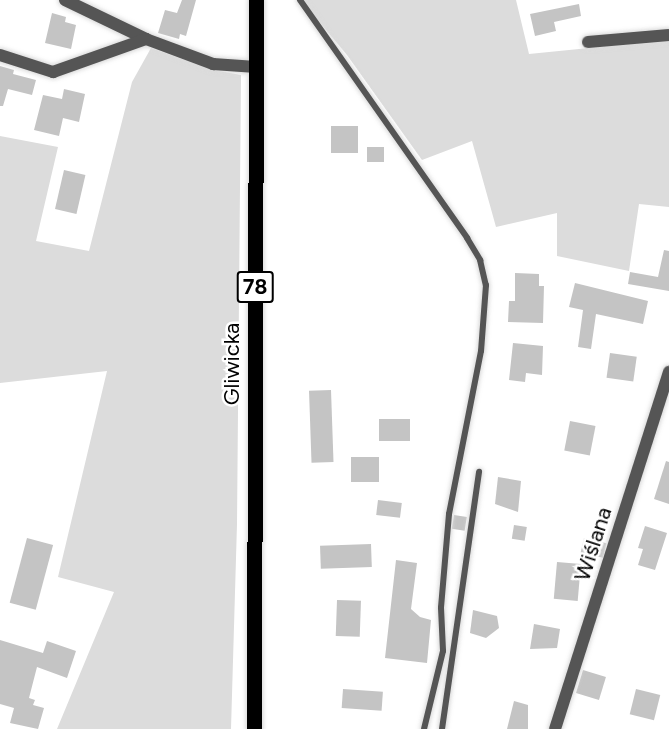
<!DOCTYPE html>
<meta charset="utf-8">
<style>
body{margin:0}
#map{position:relative;width:669px;height:729px;overflow:hidden;background:#fff;font-family:Figtree,sans-serif}
div>[style]{position:absolute}
.green>*{inset:0;background:#dcdcdc}
.building>*{inset:0;background:#c4c4c4;transform-origin:0 0}
.roads{filter:drop-shadow(0 0 2px #dbdbdb) drop-shadow(0 0 2px #dbdbdb)}
.service>*{height:6px;margin:-3px;padding:0 3px;transform-origin:3px;border-radius:3px;background:#555}
.minor>*{height:12px;margin:-6px;padding:0 6px;transform-origin:6px;border-radius:6px;background:#555}
.primary>*{height:15px;margin:-7.5px;padding:0 7.5px;transform-origin:7.5px;border-radius:7.5px;background:#000}
span{translate:-50% -50%;white-space:nowrap;text-align:center;line-height:1.15;-webkit-text-stroke:5px #fff;paint-order:stroke}
.shield-label span{padding:2px 4px;background:#fff;border:2px solid;border-radius:4px;-webkit-text-stroke-width:0}
.shield-label{font-size:21px;color:#000;font-weight:700}
.street-label{font-size:22px;color:#000}
</style>
<div id="map">
<div class="green">
<div style="clip-path:polygon(301px 0,516px 0,529px 54px,669px 40px,669px 207px,639px 204px,629px 271px,557px 256px,557px 213px,496px 227px,472px 141px,422px 160px,347px 55px)"></div>
<div style="clip-path:polygon(151px 48px,214px 70px,241px 75px,237px 524px,231px 729px,57px 729px,114px 592px,58px 577px,107px 371px,0 383px,0 136px,58px 147px,36px 241px,89px 251px,132px 82px)"></div>
</div>
<div class="building">
<div style="clip-path:polygon(182px 0,196px 0,186px 36px,180px 34px,179px 39px,158px 33px,165px 10px,177px 13px)"></div>
<div style="clip-path:polygon(579px 4px,581px 16px,554px 22px,556px 31px,535px 36px,530px 14px)"></div>
<div style="clip-path:polygon(52px 13px,66px 17px,65px 22px,76px 25px,71px 49px,45px 43px)"></div>
<div style="clip-path:polygon(0 66px,14px 70px,13px 74px,36px 80px,32px 95px,8px 89px,3px 106px,0 106px)"></div>
<div style="clip-path:polygon(64px 89px,85px 94px,79px 122px,63px 118px,59px 136px,34px 130px,43px 95px,62px 99px)"></div>
<div style="left:331px;top:126px;width:27px;height:27px"></div>
<div style="left:367px;top:147px;width:17px;height:15px"></div>
<div style="left:64px;top:170px;width:22px;height:40px;rotate:13deg"></div>
<div style="clip-path:polygon(664px 250px,669px 251px,669px 291px,628px 284px,630px 272px,658px 277px)"></div>
<div style="clip-path:polygon(515px 273px,539px 274px,539px 286px,544px 286px,543px 323px,508px 322px,509px 301px,515px 301px)"></div>
<div style="clip-path:polygon(575px 283px,648px 301px,643px 324px,596px 314px,591px 349px,578px 347px,583px 310px,569px 307px)"></div>
<div style="clip-path:polygon(513px 343px,543px 346px,542px 375px,526px 373px,525px 382px,509px 380px)"></div>
<div style="left:610px;top:353px;width:27px;height:25px;rotate:8deg"></div>
<div style="left:331px;top:390px;width:72px;height:22px;rotate:88deg"></div>
<div style="left:379px;top:419px;width:31px;height:22px"></div>
<div style="left:570px;top:421px;width:26px;height:30px;rotate:11deg"></div>
<div style="left:351px;top:457px;width:28px;height:25px"></div>
<div style="clip-path:polygon(666px 461px,669px 462px,669px 504px,654px 499px)"></div>
<div style="clip-path:polygon(498px 477px,521px 481px,518px 512px,495px 504px)"></div>
<div style="left:378px;top:500px;width:24px;height:15px;rotate:7deg"></div>
<div style="left:454px;top:515px;width:13px;height:14px;rotate:9deg"></div>
<div style="left:514px;top:525px;width:13px;height:14px;rotate:9deg"></div>
<div style="clip-path:polygon(645px 526px,667px 533px,655px 570px,638px 565px,643px 549px,638px 548px)"></div>
<div style="left:27px;top:538px;width:27px;height:67px;rotate:15deg"></div>
<div style="left:584px;top:538px;width:23px;height:15px;rotate:13deg"></div>
<div style="left:371px;top:544px;width:23px;height:51px;rotate:88deg"></div>
<div style="clip-path:polygon(396px 560px,417px 563px,411px 609px,420px 617px,431px 620px,427px 663px,385px 658px)"></div>
<div style="left:557px;top:562px;width:24px;height:37px;rotate:5deg"></div>
<div style="left:337px;top:600px;width:24px;height:36px;rotate:2deg"></div>
<div style="clip-path:polygon(473px 610px,497px 616px,499px 628px,486px 638px,470px 633px)"></div>
<div style="clip-path:polygon(534px 624px,560px 629px,557px 648px,530px 649px)"></div>
<div style="clip-path:polygon(0 640px,43px 653px,47px 641px,76px 651px,67px 678px,37px 667px,29px 698px,35px 700px,33px 705px,44px 708px,38px 729px,10px 723px,14px 708px,0 704px)"></div>
<div style="left:583px;top:670px;width:24px;height:24px;rotate:17deg"></div>
<div style="left:343px;top:689px;width:40px;height:19px;rotate:4deg"></div>
<div style="left:636px;top:689px;width:25px;height:26px;rotate:14deg"></div>
<div style="clip-path:polygon(514px 701px,528px 705px,528px 729px,507px 729px)"></div>
</div>
<div class="roads">
<div class="service">
<div style="left:300px;top:0;width:291px;rotate:54.9deg"></div>
<div style="left:467px;top:238px;width:26px;rotate:59deg"></div>
<div style="left:480px;top:260px;width:26px;rotate:77deg"></div>
<div style="left:486px;top:285px;width:66px;rotate:94.3deg"></div>
<div style="left:481px;top:351px;width:166px;rotate:101.1deg"></div>
<div style="left:449px;top:514px;width:94px;rotate:94.9deg"></div>
<div style="left:441px;top:608px;width:43px;rotate:87.3deg"></div>
<div style="left:443px;top:651px;width:80px;rotate:103.7deg"></div>
<div style="left:442px;top:729px;width:260px;rotate:-81.8deg"></div>
</div>
<div class="minor">
<div style="left:65px;top:0;width:90px;rotate:25.7deg"></div>
<div style="left:146px;top:39px;width:72px;rotate:20.5deg"></div>
<div style="left:213px;top:64px;width:43px;rotate:4deg"></div>
<div style="left:588px;top:42px;width:81px;rotate:-4.9deg"></div>
<div style="left:0;top:55px;width:56px;rotate:17.8deg"></div>
<div style="left:53px;top:72px;width:99px;rotate:-19.5deg"></div>
<div style="left:555px;top:729px;width:375px;rotate:-72.3deg"></div>
</div>
<div class="primary">
<div style="left:254px;top:729px;width:729px;rotate:-89.84deg"></div>
</div>
</div>
<div class="shield-label">
<span style="left:255px;top:287px">78</span>
</div>
<div class="street-label">
<span style="left:232px;top:364px;rotate:-90deg">Gliwicka</span>
<span style="left:593px;top:544px;rotate:-72deg">Wiślana</span>
</div>
</div>
